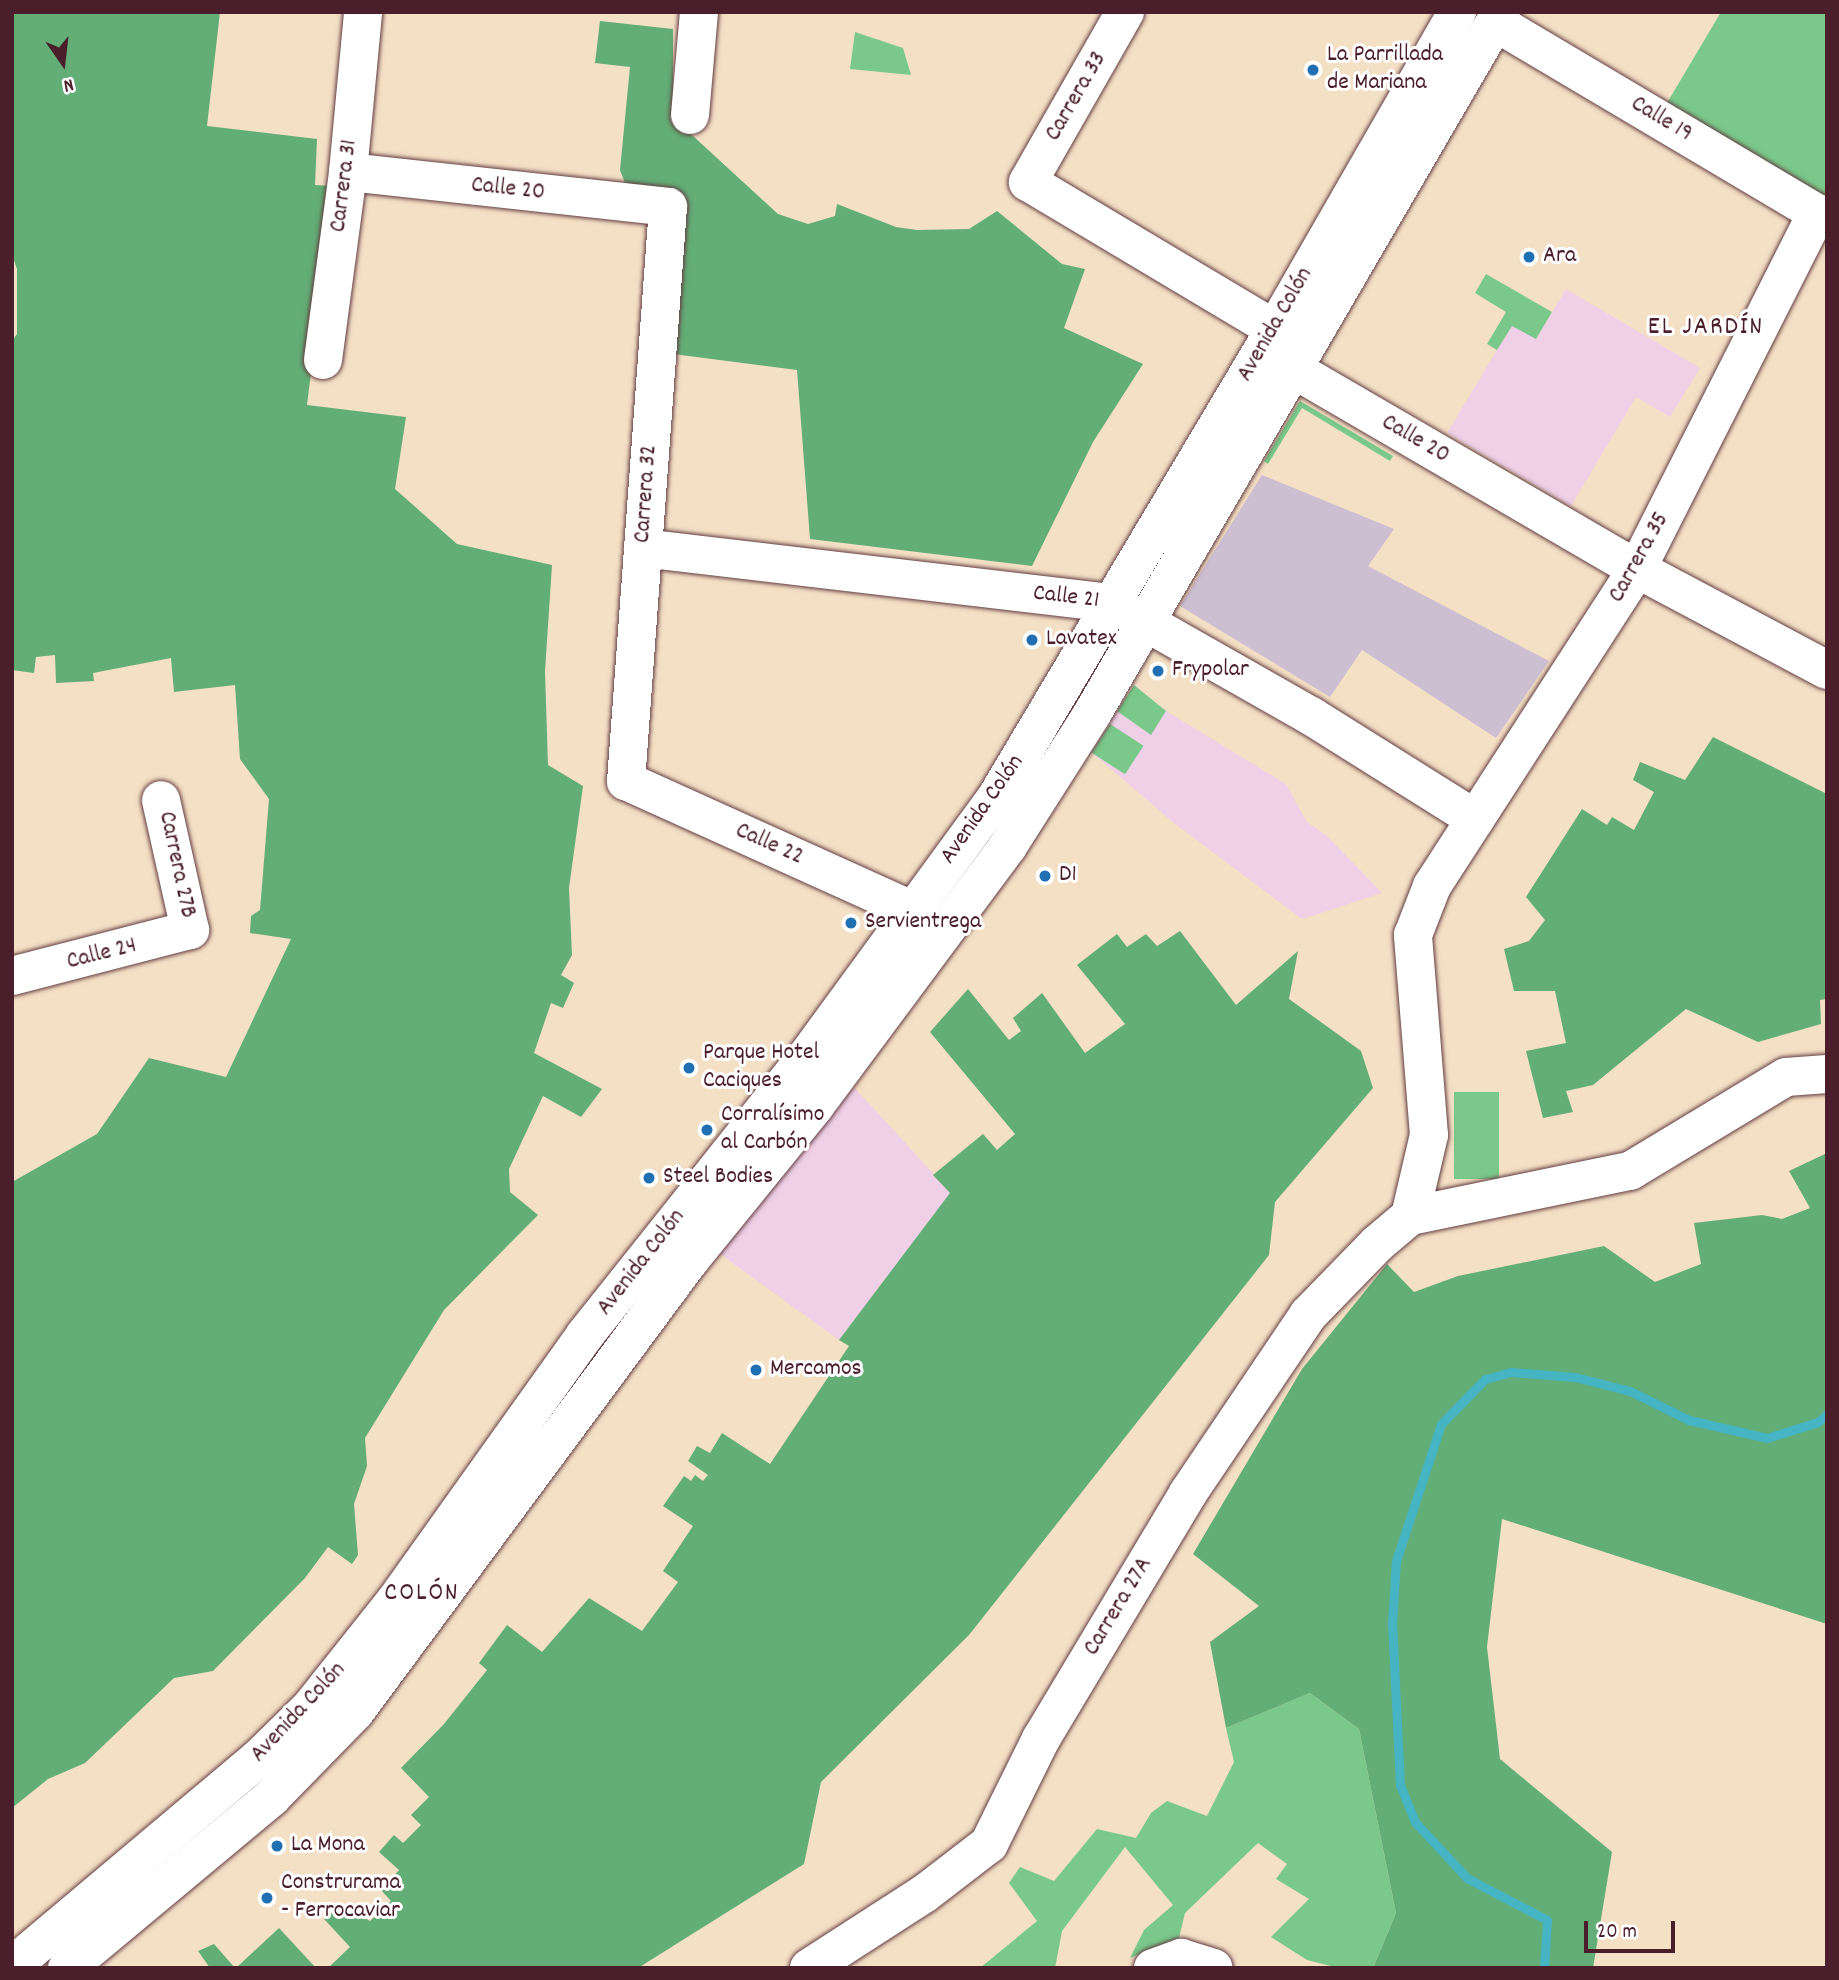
<!DOCTYPE html>
<meta charset="utf-8">
<style>
body{margin:0}
#map{position:relative;width:1839px;height:1980px;overflow:hidden;background:#f4e0c5;font-family:Dekko,sans-serif}
div>[style]{position:absolute}
.built>*{inset:0;background:#efd0e6}
.industrial>*{inset:0;background:#cdbed2}
.green>*{inset:0;background:#7ac98a;transform-origin:0 0}
.forest>*{inset:0;background:#63ad76}
.stream>*{height:9px;margin:-4.5px;padding:0 4.5px;transform-origin:4.5px;border-radius:4.5px;background:#47b4c3}
.roads{filter:drop-shadow(0 0 2px #643c42) drop-shadow(0 0 2px #643c42)}
.minor>*{height:38px;margin:-19px;padding:0 19px;transform-origin:19px;border-radius:19px;background:#fff}
.major>*{height:38px;margin:-19px;padding:0 19px;transform-origin:19px;border-radius:19px;background:#fff}
.dots>*{width:19px;height:19px;translate:-50% -50%;box-sizing:border-box;border:4px solid #fff;border-radius:50%}
span{translate:-50% -50%;white-space:nowrap;text-align:center;line-height:1.15;-webkit-text-stroke:6px #fff;paint-order:stroke}
.poi-label{font-size:24px;color:#4a1f2b}
.left{translate:0 -50%;text-align:left}
.street-label{font-size:24px;color:#4a1f2b}
.neighbourhood-label{font-size:26px;color:#4a1f2b;letter-spacing:2px}
.frame{position:absolute;inset:0;border:14px solid #4a1f2b;pointer-events:none}
.north{position:absolute;left:28px;top:28px;width:70px;height:70px;-webkit-text-stroke:5px #fff;paint-order:stroke;rotate:166deg;font-size:19px;font-weight:700;line-height:28px;text-align:center;color:#4a1f2b}
.north::after{content:'';display:block;margin:auto;width:24px;height:32px;background:#4a1f2b;clip-path:polygon(50% 0,100% 100%,50% 72%,0 100%)}
.scale{position:absolute;left:1584px;top:1921px;width:91px;height:32px;box-sizing:border-box;border:4px solid #4a1f2b;border-top:0;padding-left:9px;font-size:21px;line-height:24px;white-space:nowrap;color:#4a1f2b;-webkit-text-stroke:5px #fff;paint-order:stroke}
</style>
<div id="map">
<div class="built">
<div style="clip-path:polygon(1566px 289px,1700px 368px,1670px 417px,1636px 397px,1571px 506px,1447px 433px,1512px 325px,1536px 339px)"></div>
<div style="clip-path:polygon(1134px 685px,1166px 711px,1286px 784px,1307px 822px,1327px 836px,1382px 893px,1302px 919px,1174px 823px,1091px 752px)"></div>
<div style="clip-path:polygon(854px 1087px,951px 1193px,839px 1340px,716px 1251px)"></div>
</div>
<div class="industrial">
<div style="clip-path:polygon(1262px 475px,1394px 529px,1368px 566px,1549px 661px,1496px 738px,1362px 650px,1330px 697px,1180px 606px)"></div>
</div>
<div class="green">
<div style="clip-path:polygon(1721px 12px,1827px 12px,1827px 201px,1664px 108px)"></div>
<div style="clip-path:polygon(855px 32px,903px 48px,911px 75px,850px 69px)"></div>
<div style="clip-path:polygon(1486px 274px,1552px 312px,1536px 339px,1512px 326px,1497px 350px,1487px 344px,1506px 312px,1475px 293px)"></div>
<div style="clip-path:polygon(1300px 401px,1393px 456px,1390px 461px,1302px 408px,1268px 464px,1264px 461px)"></div>
<div style="clip-path:polygon(1134px 685px,1166px 711px,1151px 735px,1117px 711px)"></div>
<div style="left:1110px;top:724px;width:40px;height:34px;rotate:33deg"></div>
<div style="left:1454px;top:1092px;width:45px;height:87px"></div>
<div style="clip-path:polygon(1310px 1693px,1359px 1729px,1396px 1913px,1373px 1968px,1339px 1968px,1307px 1960px,1271px 1937px,1309px 1899px,1276px 1879px,1287px 1864px,1258px 1843px,1185px 1913px,1179px 1938px,1130px 1958px,1144px 1930px,1173px 1905px,1125px 1847px,1062px 1931px,1055px 1968px,980px 1968px,1037px 1921px,1009px 1883px,1020px 1867px,1054px 1881px,1097px 1829px,1136px 1838px,1151px 1813px,1167px 1801px,1207px 1816px,1234px 1762px,1226px 1728px)"></div>
</div>
<div class="forest">
<div style="clip-path:polygon(12px 12px,220px 12px,207px 126px,317px 139px,315px 185px,334px 186px,307px 405px,406px 417px,395px 489px,457px 544px,552px 565px,545px 671px,548px 765px,583px 786px,569px 888px,572px 955px,561px 975px,574px 983px,563px 1008px,551px 1003px,534px 1053px,602px 1089px,581px 1117px,543px 1096px,509px 1169px,510px 1192px,538px 1215px,444px 1310px,365px 1438px,367px 1466px,354px 1504px,358px 1555px,352px 1564px,328px 1547px,305px 1578px,213px 1671px,174px 1678px,85px 1763px,48px 1779px,12px 1808px,12px 1182px,97px 1134px,149px 1058px,226px 1077px,291px 939px,250px 933px,251px 916px,260px 910px,269px 799px,240px 759px,235px 685px,174px 692px,171px 658px,93px 673px,94px 681px,56px 683px,55px 655px,36px 657px,34px 673px,12px 670px,12px 341px,17px 334px,17px 269px,12px 254px)"></div>
<div style="clip-path:polygon(600px 21px,673px 29px,673px 110px,680px 124px,778px 214px,808px 224px,835px 216px,837px 204px,896px 227px,917px 230px,969px 229px,997px 211px,1062px 264px,1085px 269px,1064px 328px,1143px 364px,1093px 442px,1032px 566px,810px 539px,797px 370px,673px 354px,681px 202px,627px 188px,620px 170px,630px 67px,595px 63px)"></div>
<div style="clip-path:polygon(1713px 737px,1827px 794px,1827px 999px,1820px 1000px,1821px 1024px,1758px 1042px,1686px 1009px,1593px 1085px,1566px 1091px,1573px 1112px,1543px 1118px,1526px 1051px,1566px 1043px,1555px 991px,1514px 991px,1504px 949px,1529px 941px,1545px 920px,1526px 897px,1582px 809px,1607px 825px,1612px 817px,1634px 830px,1654px 792px,1633px 780px,1640px 762px,1685px 780px)"></div>
<div style="clip-path:polygon(1180px 931px,1236px 1005px,1298px 951px,1289px 999px,1361px 1051px,1373px 1088px,1275px 1202px,1269px 1255px,969px 1635px,821px 1782px,804px 1864px,638px 1968px,328px 1968px,350px 1947px,324px 1919px,342px 1905px,370px 1921px,391px 1901px,381px 1890px,399px 1870px,379px 1852px,394px 1835px,403px 1843px,421px 1825px,411px 1815px,429px 1797px,401px 1768px,444px 1724px,487px 1670px,479px 1663px,507px 1625px,542px 1652px,589px 1598px,642px 1631px,678px 1582px,663px 1571px,693px 1526px,663px 1506px,684px 1476px,691px 1481px,695px 1475px,703px 1481px,708px 1475px,688px 1461px,697px 1446px,710px 1453px,722px 1433px,770px 1464px,849px 1346px,839px 1340px,950px 1193px,933px 1175px,983px 1134px,997px 1150px,1015px 1134px,930px 1032px,968px 989px,1009px 1040px,1021px 1031px,1013px 1018px,1042px 993px,1085px 1053px,1125px 1024px,1077px 965px,1117px 934px,1127px 947px,1146px 934px,1157px 946px)"></div>
<div style="clip-path:polygon(1827px 1153px,1827px 1624px,1502px 1519px,1487px 1647px,1500px 1759px,1612px 1852px,1593px 1968px,1373px 1968px,1396px 1913px,1359px 1729px,1310px 1693px,1226px 1728px,1210px 1642px,1259px 1606px,1193px 1554px,1302px 1369px,1387px 1264px,1414px 1292px,1458px 1276px,1604px 1246px,1655px 1282px,1701px 1264px,1694px 1223px,1762px 1215px,1782px 1219px,1810px 1208px,1789px 1171px)"></div>
<div style="clip-path:polygon(279px 1928px,316px 1968px,236px 1968px,251px 1954px)"></div>
<div style="clip-path:polygon(214px 1944px,235px 1968px,210px 1968px,198px 1951px)"></div>
</div>
<div class="stream">
<div style="left:1544px;top:1968px;width:48px;rotate:-86.4deg"></div>
<div style="left:1547px;top:1920px;width:90px;rotate:-152.3deg"></div>
<div style="left:1467px;top:1878px;width:76px;rotate:-132.9deg"></div>
<div style="left:1415px;top:1822px;width:40px;rotate:-112deg"></div>
<div style="left:1400px;top:1785px;width:161px;rotate:-92.8deg"></div>
<div style="left:1392px;top:1624px;width:63px;rotate:-86.4deg"></div>
<div style="left:1396px;top:1561px;width:144px;rotate:-71.8deg"></div>
<div style="left:1441px;top:1424px;width:63px;rotate:-45.6deg"></div>
<div style="left:1485px;top:1379px;width:27px;rotate:-15deg"></div>
<div style="left:1511px;top:1372px;width:64px;rotate:4.5deg"></div>
<div style="left:1575px;top:1377px;width:57px;rotate:14.3deg"></div>
<div style="left:1630px;top:1391px;width:66px;rotate:26.2deg"></div>
<div style="left:1689px;top:1420px;width:80px;rotate:13deg"></div>
<div style="left:1767px;top:1438px;width:53px;rotate:-17.4deg"></div>
<div style="left:1818px;top:1422px;width:12px;rotate:-42deg"></div>
</div>
<div class="roads">
<div class="minor">
<div style="left:1125px;top:12px;width:196px;rotate:119.7deg"></div>
<div style="left:1028px;top:182px;width:287px;rotate:30.8deg"></div>
<div style="left:1275px;top:329px;width:44px;rotate:65.8deg"></div>
<div style="left:1293px;top:369px;width:398px;rotate:30.2deg"></div>
<div style="left:1637px;top:569px;width:215px;rotate:28deg"></div>
<div style="left:1495px;top:22px;width:386px;rotate:30.7deg"></div>
<div style="left:690px;top:115px;width:103px;rotate:-85deg"></div>
<div style="left:348px;top:172px;width:322px;rotate:6.2deg"></div>
<div style="left:668px;top:207px;width:576px;rotate:94.18deg"></div>
<div style="left:626px;top:781px;width:314px;rotate:24.3deg"></div>
<div style="left:323px;top:360px;width:190px;rotate:-82.4deg"></div>
<div style="left:348px;top:172px;width:161px;rotate:-84.6deg"></div>
<div style="left:643px;top:548px;width:472px;rotate:6.7deg"></div>
<div style="left:1112px;top:603px;width:229px;rotate:29.6deg"></div>
<div style="left:1311px;top:716px;width:194px;rotate:32.1deg"></div>
<div style="left:12px;top:976px;width:184px;rotate:-14.5deg"></div>
<div style="left:190px;top:930px;width:133px;rotate:-102.6deg"></div>
<div style="left:1410px;top:1216px;width:83px;rotate:-76.8deg"></div>
<div style="left:1429px;top:1135px;width:201px;rotate:-94.6deg"></div>
<div style="left:1413px;top:935px;width:53px;rotate:-68.8deg"></div>
<div style="left:1432px;top:886px;width:378px;rotate:-57.1deg"></div>
<div style="left:1637px;top:569px;width:399px;rotate:-63.2deg"></div>
<div style="left:809px;top:1968px;width:137px;rotate:-32.8deg"></div>
<div style="left:924px;top:1894px;width:82px;rotate:-37.6deg"></div>
<div style="left:989px;top:1844px;width:117px;rotate:-63.7deg"></div>
<div style="left:1041px;top:1739px;width:287px;rotate:-59.1deg"></div>
<div style="left:1188px;top:1493px;width:215px;rotate:-56deg"></div>
<div style="left:1308px;top:1315px;width:99px;rotate:-45.8deg"></div>
<div style="left:1377px;top:1244px;width:43px;rotate:-40.3deg"></div>
<div style="left:1410px;top:1216px;width:225px;rotate:-11.6deg"></div>
<div style="left:1630px;top:1171px;width:182px;rotate:-31.1deg"></div>
<div style="left:1786px;top:1077px;width:41px;rotate:-4.2deg"></div>
<div style="left:1153px;top:1968px;width:30px;rotate:-20deg"></div>
<div style="left:1181px;top:1958px;width:34px;rotate:17deg"></div>
</div>
<div class="major">
<div style="left:12px;top:1966px;width:322px;rotate:-40.1deg"></div>
<div style="left:258px;top:1759px;width:73px;rotate:-44.4deg"></div>
<div style="left:310px;top:1708px;width:138px;rotate:-51.5deg"></div>
<div style="left:396px;top:1600px;width:325px;rotate:-54.5deg"></div>
<div style="left:585px;top:1335px;width:357px;rotate:-51.5deg"></div>
<div style="left:807px;top:1056px;width:322px;rotate:-53.8deg"></div>
<div style="left:997px;top:796px;width:543px;rotate:-59.24deg"></div>
<div style="left:1275px;top:329px;width:366px;rotate:-60.1deg"></div>
<div style="left:67px;top:1968px;width:267px;rotate:-39.8deg"></div>
<div style="left:272px;top:1797px;width:119px;rotate:-45.7deg"></div>
<div style="left:355px;top:1712px;width:563px;rotate:-53.46deg"></div>
<div style="left:690px;top:1260px;width:198px;rotate:-50.9deg"></div>
<div style="left:815px;top:1106px;width:324px;rotate:-53.4deg"></div>
<div style="left:1008px;top:846px;width:156px;rotate:-57.5deg"></div>
<div style="left:1092px;top:714px;width:812px;rotate:-59.77deg"></div>
</div>
</div>
<div class="dots">
<div style="left:1313px;top:70px;background:#1f6fb2"></div>
<div style="left:1529px;top:257px;background:#1f6fb2"></div>
<div style="left:1032px;top:640px;background:#1f6fb2"></div>
<div style="left:1158px;top:671px;background:#1f6fb2"></div>
<div style="left:1045px;top:876px;background:#1f6fb2"></div>
<div style="left:851px;top:923px;background:#1f6fb2"></div>
<div style="left:689px;top:1068px;background:#1f6fb2"></div>
<div style="left:707px;top:1130px;background:#1f6fb2"></div>
<div style="left:649px;top:1178px;background:#1f6fb2"></div>
<div style="left:756px;top:1370px;background:#1f6fb2"></div>
<div style="left:277px;top:1846px;background:#1f6fb2"></div>
<div style="left:267px;top:1898px;background:#1f6fb2"></div>
</div>
<div class="poi-label">
<span class="left" style="left:1327px;top:70px">La Parrillada<br>de Mariana</span>
<span class="left" style="left:1543px;top:257px">Ara</span>
<span class="left" style="left:1046px;top:640px">Lavatex</span>
<span class="left" style="left:1172px;top:671px">Frypolar</span>
<span class="left" style="left:1059px;top:876px">D1</span>
<span class="left" style="left:865px;top:923px">Servientrega</span>
<span class="left" style="left:703px;top:1068px">Parque Hotel<br>Caciques</span>
<span class="left" style="left:721px;top:1130px">Corralísimo<br>al Carbón</span>
<span class="left" style="left:663px;top:1178px">Steel Bodies</span>
<span class="left" style="left:770px;top:1370px">Mercamos</span>
<span class="left" style="left:291px;top:1846px">La Mona</span>
<span class="left" style="left:281px;top:1898px">Construrama<br>- Ferrocaviar</span>
</div>
<div class="street-label">
<span style="left:1077px;top:97px;rotate:-60deg">Carrera 33</span>
<span style="left:1661px;top:120px;rotate:31deg">Calle 19</span>
<span style="left:345px;top:186px;rotate:-83deg">Carrera 31</span>
<span style="left:508px;top:190px;rotate:6deg">Calle 20</span>
<span style="left:1276px;top:325px;rotate:-60deg">Avenida Colón</span>
<span style="left:1415px;top:440px;rotate:30deg">Calle 20</span>
<span style="left:647px;top:494px;rotate:-86deg">Carrera 32</span>
<span style="left:1640px;top:558px;rotate:-61deg">Carrera 35</span>
<span style="left:1066px;top:598px;rotate:7deg">Calle 21</span>
<span style="left:983px;top:810px;rotate:-55deg">Avenida Colón</span>
<span style="left:769px;top:845px;rotate:24deg">Calle 22</span>
<span style="left:176px;top:865px;rotate:78deg">Carrera 27B</span>
<span style="left:102px;top:955px;rotate:-14deg">Calle 24</span>
<span style="left:642px;top:1263px;rotate:-52deg">Avenida Colón</span>
<span style="left:1119px;top:1607px;rotate:-59deg">Carrera 27A</span>
<span style="left:299px;top:1713px;rotate:-47deg">Avenida Colón</span>
</div>
<div class="neighbourhood-label">
<span style="left:1706px;top:328px">EL JARDÍN</span>
<span style="left:422px;top:1594px">COLÓN</span>
</div>
<div class="frame"></div>
<div class="north">N</div>
<div class="scale">20 m</div>
</div>
